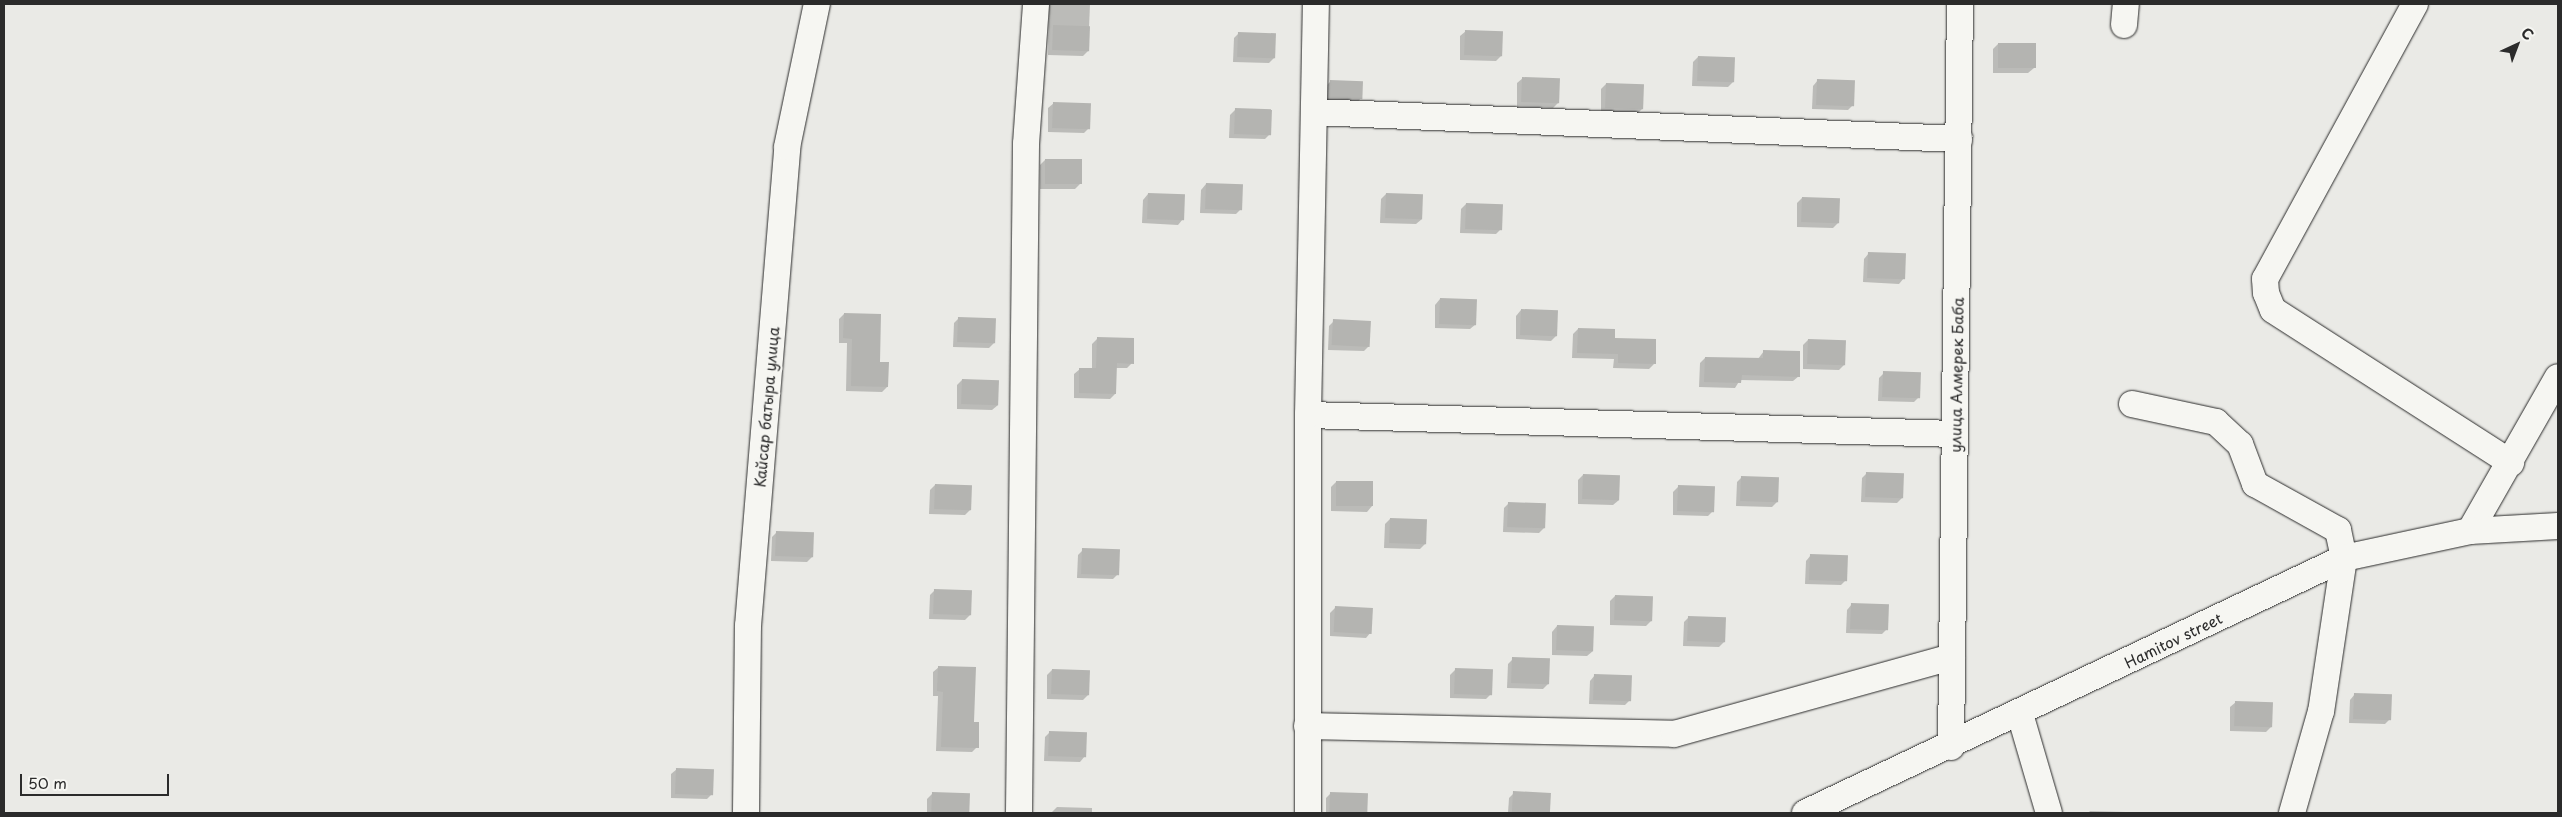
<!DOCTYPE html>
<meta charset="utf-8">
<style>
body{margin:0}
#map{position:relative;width:2562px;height:817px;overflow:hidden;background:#eaeae6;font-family:"Playpen Sans",sans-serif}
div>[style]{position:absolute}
.shadow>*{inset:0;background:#0003}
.building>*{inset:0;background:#b4b4b1;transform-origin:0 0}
.roads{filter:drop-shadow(0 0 1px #2b2b2b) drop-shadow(0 0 1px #2b2b2b)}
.minor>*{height:26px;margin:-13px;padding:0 13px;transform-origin:13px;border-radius:13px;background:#f6f6f2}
span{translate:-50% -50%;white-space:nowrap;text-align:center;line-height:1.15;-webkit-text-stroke:4px #f6f6f2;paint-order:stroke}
.street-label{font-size:15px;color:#2b2b2b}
.frame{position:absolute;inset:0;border:5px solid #2b2b2b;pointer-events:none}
.north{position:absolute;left:2492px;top:20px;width:50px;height:50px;-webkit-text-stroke:4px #f6f6f2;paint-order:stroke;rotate:43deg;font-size:14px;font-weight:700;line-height:20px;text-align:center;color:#2b2b2b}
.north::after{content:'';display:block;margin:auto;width:18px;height:22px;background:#2b2b2b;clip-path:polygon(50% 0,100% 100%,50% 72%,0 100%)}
.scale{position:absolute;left:20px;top:774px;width:149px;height:22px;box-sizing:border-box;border:2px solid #2b2b2b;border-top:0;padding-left:6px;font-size:15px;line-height:18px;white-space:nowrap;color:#2b2b2b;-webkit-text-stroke:4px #f6f6f2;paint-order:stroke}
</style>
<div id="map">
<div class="shadow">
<div style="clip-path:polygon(1049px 4px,1090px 4px,1088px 51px,1083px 56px,1048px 55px)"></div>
<div style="clip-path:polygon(1466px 31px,1501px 56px,1496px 61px,1460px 60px,1460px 36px)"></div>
<div style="clip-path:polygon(1239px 33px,1274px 58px,1269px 63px,1233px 62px,1234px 38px)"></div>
<div style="clip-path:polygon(1998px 44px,2034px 68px,2028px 73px,1993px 73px,1993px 49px)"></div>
<div style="clip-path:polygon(1698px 57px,1734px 81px,1728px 87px,1692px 86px,1693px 62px)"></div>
<div style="clip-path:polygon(1523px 78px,1558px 103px,1553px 108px,1517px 107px,1517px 83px)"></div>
<div style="clip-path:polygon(1818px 80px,1853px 105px,1848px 110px,1812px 109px,1813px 86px)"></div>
<div style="clip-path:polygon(1330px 82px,1361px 98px,1356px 104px,1325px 102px,1325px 87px)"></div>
<div style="clip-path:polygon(1606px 84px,1642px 109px,1637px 114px,1601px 113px,1601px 89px)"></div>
<div style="clip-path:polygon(1054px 103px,1089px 128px,1084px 133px,1048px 132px,1048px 108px)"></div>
<div style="clip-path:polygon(1235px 110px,1270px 134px,1265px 139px,1229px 138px,1230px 115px)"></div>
<div style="clip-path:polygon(1045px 160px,1080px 184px,1075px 189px,1040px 189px,1040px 165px)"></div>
<div style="clip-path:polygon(1206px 184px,1241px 209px,1236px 214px,1200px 213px,1201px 190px)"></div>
<div style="clip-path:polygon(1148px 194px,1183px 219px,1178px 225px,1142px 223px,1143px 200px)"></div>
<div style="clip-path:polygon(1386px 194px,1422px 219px,1416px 224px,1380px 223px,1381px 199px)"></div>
<div style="clip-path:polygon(1802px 198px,1838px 223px,1833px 228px,1797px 227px,1797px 203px)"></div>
<div style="clip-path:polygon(1466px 204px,1501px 229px,1496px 234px,1460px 233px,1461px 209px)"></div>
<div style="clip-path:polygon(1869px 253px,1904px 278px,1899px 284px,1863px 282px,1864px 259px)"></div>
<div style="clip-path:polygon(1440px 299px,1476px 324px,1470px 329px,1435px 328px,1435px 305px)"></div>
<div style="clip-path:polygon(1521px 310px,1557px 335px,1551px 341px,1516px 339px,1516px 316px)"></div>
<div style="clip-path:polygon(844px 314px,879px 363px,887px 387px,882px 392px,846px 391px,847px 343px,839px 343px,839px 319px)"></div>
<div style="clip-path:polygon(959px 318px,994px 343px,989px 348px,953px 347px,954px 323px)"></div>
<div style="clip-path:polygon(1334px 321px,1369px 346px,1364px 351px,1328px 350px,1329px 326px)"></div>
<div style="clip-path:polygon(1578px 329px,1614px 339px,1654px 364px,1649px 369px,1613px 368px,1614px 359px,1572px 358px,1573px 334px)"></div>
<div style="clip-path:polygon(1097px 339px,1132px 363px,1127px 368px,1115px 368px,1115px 394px,1110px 399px,1074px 398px,1074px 374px,1080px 369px,1092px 369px,1092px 344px)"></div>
<div style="clip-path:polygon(1808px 340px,1844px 365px,1839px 370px,1803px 369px,1803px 345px)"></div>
<div style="clip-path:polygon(1764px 351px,1799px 376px,1793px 381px,1740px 380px,1735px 388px,1699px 387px,1700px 363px,1705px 358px,1758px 359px)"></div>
<div style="clip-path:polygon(1884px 373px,1919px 397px,1914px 402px,1878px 401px,1879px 378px)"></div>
<div style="clip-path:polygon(962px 380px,998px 405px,992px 410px,957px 409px,957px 385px)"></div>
<div style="clip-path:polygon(1867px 473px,1902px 498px,1897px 503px,1861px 502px,1862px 478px)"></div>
<div style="clip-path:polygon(1583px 475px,1619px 500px,1613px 505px,1578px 504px,1578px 480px)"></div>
<div style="clip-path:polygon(1742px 477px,1777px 502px,1772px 507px,1736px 506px,1737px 482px)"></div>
<div style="clip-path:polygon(1336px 482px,1372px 506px,1367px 512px,1331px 511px,1331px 487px)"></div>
<div style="clip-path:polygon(935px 485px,970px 510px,965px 515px,929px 514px,930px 490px)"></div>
<div style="clip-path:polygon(1678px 487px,1713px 511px,1708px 516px,1673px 515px,1673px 492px)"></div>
<div style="clip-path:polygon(1509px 503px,1544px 528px,1539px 533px,1503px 532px,1504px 508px)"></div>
<div style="clip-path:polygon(1390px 519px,1425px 544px,1420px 549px,1384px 548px,1385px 524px)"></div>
<div style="clip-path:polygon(777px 532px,812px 557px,807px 562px,771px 561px,772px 537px)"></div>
<div style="clip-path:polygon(1083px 550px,1118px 574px,1113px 579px,1077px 578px,1078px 555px)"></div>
<div style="clip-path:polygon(1811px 555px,1846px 580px,1841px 585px,1805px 584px,1806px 561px)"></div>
<div style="clip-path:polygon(935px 590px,970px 615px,965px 620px,929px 619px,930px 595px)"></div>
<div style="clip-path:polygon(1615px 596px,1651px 621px,1646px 626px,1610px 625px,1610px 601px)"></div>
<div style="clip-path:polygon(1852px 604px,1887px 629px,1882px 634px,1846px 633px,1847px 610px)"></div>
<div style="clip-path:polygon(1335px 608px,1371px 632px,1366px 638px,1330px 636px,1330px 613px)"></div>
<div style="clip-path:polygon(1689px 617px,1724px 642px,1719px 647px,1683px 646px,1684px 622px)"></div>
<div style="clip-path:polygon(1557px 626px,1593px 651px,1587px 656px,1552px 655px,1552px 632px)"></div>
<div style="clip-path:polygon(1513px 659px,1548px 684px,1543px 689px,1507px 688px,1508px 664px)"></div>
<div style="clip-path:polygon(939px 667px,973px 723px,977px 747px,972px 752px,936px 751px,938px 696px,933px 696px,933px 672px)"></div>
<div style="clip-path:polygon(1456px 669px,1491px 694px,1486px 699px,1450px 698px,1450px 675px)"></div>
<div style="clip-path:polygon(1052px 670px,1088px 695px,1083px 700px,1047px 699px,1047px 675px)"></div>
<div style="clip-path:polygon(1595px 675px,1630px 700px,1625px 705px,1589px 704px,1590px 681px)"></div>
<div style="clip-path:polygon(2355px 694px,2390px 719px,2385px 724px,2349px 723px,2350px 700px)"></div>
<div style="clip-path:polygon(2236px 702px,2271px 727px,2266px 732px,2230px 731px,2230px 707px)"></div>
<div style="clip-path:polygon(1050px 732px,1085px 756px,1080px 762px,1044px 761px,1045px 737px)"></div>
<div style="clip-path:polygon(677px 769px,712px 794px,707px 799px,671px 798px,671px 774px)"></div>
<div style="clip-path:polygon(933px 793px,968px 794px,968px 813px,927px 813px,927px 799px)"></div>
<div style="clip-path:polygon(1331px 793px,1367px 794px,1366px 813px,1326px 813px,1326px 798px)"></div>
<div style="clip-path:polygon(1514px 793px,1550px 794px,1549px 813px,1508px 813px,1509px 798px)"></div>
<div style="clip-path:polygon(1057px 807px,1092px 808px,1092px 813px,1051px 813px)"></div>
<div style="clip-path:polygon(2090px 811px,2126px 812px,2126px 813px,2088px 813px)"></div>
</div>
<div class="building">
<div style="left:1053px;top:25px;width:37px;height:25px;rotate:2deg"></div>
<div style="left:1465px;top:30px;width:38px;height:25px;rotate:2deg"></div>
<div style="left:1238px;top:32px;width:38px;height:25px;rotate:2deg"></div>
<div style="left:1998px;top:43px;width:38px;height:25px"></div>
<div style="left:1698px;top:56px;width:37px;height:25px;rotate:2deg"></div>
<div style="left:1522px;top:77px;width:38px;height:25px;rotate:2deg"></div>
<div style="left:1817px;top:79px;width:38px;height:26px;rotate:2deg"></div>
<div style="left:1330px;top:80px;width:33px;height:18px;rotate:2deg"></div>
<div style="left:1606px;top:83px;width:38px;height:25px;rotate:2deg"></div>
<div style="left:1053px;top:102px;width:38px;height:26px;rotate:2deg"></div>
<div style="left:1235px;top:108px;width:37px;height:26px;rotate:2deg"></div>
<div style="left:1045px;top:159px;width:37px;height:25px"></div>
<div style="left:1206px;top:183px;width:37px;height:26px;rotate:2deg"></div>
<div style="left:1148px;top:193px;width:37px;height:26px;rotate:2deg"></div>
<div style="left:1386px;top:193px;width:37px;height:25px;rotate:2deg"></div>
<div style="left:1802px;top:197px;width:38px;height:25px;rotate:2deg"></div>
<div style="left:1466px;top:203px;width:37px;height:26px;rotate:2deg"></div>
<div style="left:1868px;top:252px;width:38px;height:26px;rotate:2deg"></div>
<div style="left:1440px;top:298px;width:37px;height:26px;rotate:2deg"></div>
<div style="left:1521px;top:309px;width:37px;height:26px;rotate:2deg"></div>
<div style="clip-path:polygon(844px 313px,881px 314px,880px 362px,889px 362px,888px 387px,851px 386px,852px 339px,843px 338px)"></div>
<div style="left:958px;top:317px;width:38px;height:25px;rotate:2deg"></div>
<div style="left:1333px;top:319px;width:38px;height:26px;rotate:3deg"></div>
<div style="clip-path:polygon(1578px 328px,1615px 329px,1615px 338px,1656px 339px,1656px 364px,1618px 363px,1618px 354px,1577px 353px)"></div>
<div style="clip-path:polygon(1097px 337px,1134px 338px,1134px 364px,1117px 363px,1116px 394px,1079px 393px,1079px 368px,1096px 368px)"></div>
<div style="left:1808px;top:339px;width:38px;height:25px;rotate:2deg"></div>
<div style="clip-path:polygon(1763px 350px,1800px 351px,1800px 377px,1742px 375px,1741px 383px,1704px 382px,1705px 357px,1763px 358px)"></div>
<div style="left:1883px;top:371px;width:38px;height:26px;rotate:2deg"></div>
<div style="left:962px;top:379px;width:37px;height:25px;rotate:2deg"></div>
<div style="left:1866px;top:472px;width:38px;height:25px;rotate:2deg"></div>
<div style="left:1583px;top:474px;width:37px;height:25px;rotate:2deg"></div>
<div style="left:1741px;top:476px;width:38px;height:25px;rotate:2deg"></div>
<div style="left:1336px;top:481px;width:37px;height:25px"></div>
<div style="left:935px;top:484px;width:37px;height:25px;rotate:2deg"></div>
<div style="left:1678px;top:485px;width:37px;height:26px;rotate:2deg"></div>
<div style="left:1508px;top:502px;width:38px;height:25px;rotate:2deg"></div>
<div style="left:1390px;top:518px;width:37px;height:25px;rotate:2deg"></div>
<div style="left:776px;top:531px;width:38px;height:25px;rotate:2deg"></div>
<div style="left:1082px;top:548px;width:38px;height:26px;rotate:2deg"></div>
<div style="left:1810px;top:554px;width:38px;height:26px;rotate:2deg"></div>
<div style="left:934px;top:589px;width:38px;height:25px;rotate:2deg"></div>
<div style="left:1615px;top:595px;width:38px;height:25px;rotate:2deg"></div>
<div style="left:1851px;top:603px;width:38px;height:26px;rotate:2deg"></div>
<div style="left:1335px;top:606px;width:38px;height:26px;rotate:3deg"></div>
<div style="left:1688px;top:616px;width:38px;height:25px;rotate:2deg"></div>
<div style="left:1557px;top:625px;width:37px;height:25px;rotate:2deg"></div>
<div style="left:1512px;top:657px;width:38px;height:26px;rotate:2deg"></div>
<div style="clip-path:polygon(938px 666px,976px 667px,974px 722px,979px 722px,979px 748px,941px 747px,943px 692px,937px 691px)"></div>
<div style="left:1455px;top:668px;width:38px;height:26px;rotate:2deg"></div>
<div style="left:1052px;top:669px;width:38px;height:25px;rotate:2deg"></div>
<div style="left:1594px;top:674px;width:38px;height:26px;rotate:2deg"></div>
<div style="left:2354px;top:693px;width:38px;height:26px;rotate:2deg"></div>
<div style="left:2235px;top:701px;width:38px;height:25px;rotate:2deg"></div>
<div style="left:1049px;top:731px;width:38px;height:25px;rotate:2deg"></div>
<div style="left:676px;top:768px;width:38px;height:26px;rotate:2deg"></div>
<div style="left:1513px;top:791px;width:38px;height:22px;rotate:3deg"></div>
<div style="left:932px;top:792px;width:38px;height:21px;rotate:2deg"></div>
<div style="left:1330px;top:792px;width:38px;height:21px;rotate:2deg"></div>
</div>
<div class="roads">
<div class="minor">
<div style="left:2415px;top:4px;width:313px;rotate:118.6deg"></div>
<div style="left:2265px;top:279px;width:14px;rotate:86deg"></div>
<div style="left:2266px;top:293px;width:18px;rotate:68deg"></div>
<div style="left:2273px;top:310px;width:283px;rotate:32.7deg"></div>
<div style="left:2124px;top:25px;width:21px;rotate:-85deg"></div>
<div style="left:1314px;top:112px;width:646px;rotate:2.4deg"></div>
<div style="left:2132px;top:404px;width:86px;rotate:12.1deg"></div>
<div style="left:2216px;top:422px;width:33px;rotate:43deg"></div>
<div style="left:2240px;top:444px;width:43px;rotate:69.4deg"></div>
<div style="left:2255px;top:484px;width:95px;rotate:29deg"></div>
<div style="left:2338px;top:530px;width:29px;rotate:78deg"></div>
<div style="left:2344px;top:558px;width:155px;rotate:98.5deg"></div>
<div style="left:2321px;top:711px;width:106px;rotate:105.9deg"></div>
<div style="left:1308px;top:415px;width:647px;rotate:1.68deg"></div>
<div style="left:2470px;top:531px;width:177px;rotate:-60.3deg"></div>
<div style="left:2020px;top:714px;width:103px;rotate:73.7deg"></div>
<div style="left:1307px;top:726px;width:367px;rotate:1.2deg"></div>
<div style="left:1674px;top:734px;width:288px;rotate:-15.5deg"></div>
<div style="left:1951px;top:747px;width:743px;rotate:-89.31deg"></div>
<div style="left:746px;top:813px;width:187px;rotate:-89.4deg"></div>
<div style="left:748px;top:626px;width:481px;rotate:-85.3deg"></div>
<div style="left:787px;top:147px;width:146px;rotate:-78.2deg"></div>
<div style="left:1019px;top:813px;width:669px;rotate:-89.4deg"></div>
<div style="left:1026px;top:144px;width:140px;rotate:-85.9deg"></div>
<div style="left:1308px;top:813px;width:398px;rotate:-90deg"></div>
<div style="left:1308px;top:415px;width:411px;rotate:-88.9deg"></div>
<div style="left:1805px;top:813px;width:596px;rotate:-25.32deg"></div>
<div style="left:2344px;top:558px;width:129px;rotate:-12.1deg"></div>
<div style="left:2470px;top:531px;width:88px;rotate:-3.3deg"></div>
</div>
</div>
<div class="street-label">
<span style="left:1956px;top:375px;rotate:-89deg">улица Алмерек Баба</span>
<span style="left:766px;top:407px;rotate:-85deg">Кайсар батыра улица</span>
<span style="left:2173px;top:640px;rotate:-26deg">Hamitov street</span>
</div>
<div class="frame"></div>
<div class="north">С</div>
<div class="scale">50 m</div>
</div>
